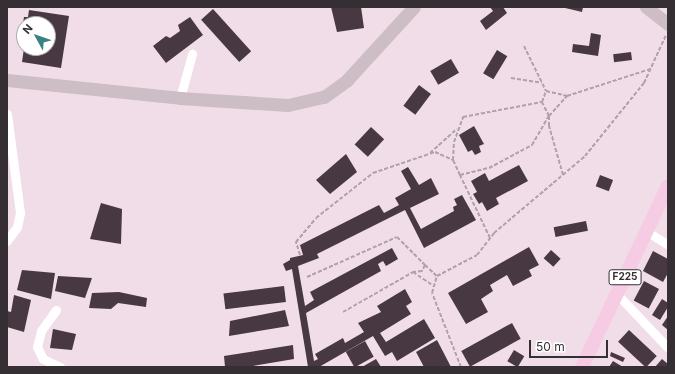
<!DOCTYPE html>
<style>
body{margin:0}
#map{position:relative;width:675px;height:374px;overflow:hidden;background:#f1dde7;font-family:Inter,sans-serif}
div>[style]{position:absolute}
.building>*{inset:0;background:#483841;transform-origin:0 0}
.path>*{height:2px;margin-top:-1px;transform-origin:0;background:repeating-linear-gradient(90deg,#b0a1a9 0 4px,transparent 0 6px)}
.street>*{height:9px;margin:-4.5px;padding:0 4.5px;transform-origin:4.5px;border-radius:4.5px;background:#fff}
.secondary>*{height:13px;margin:-6.5px;padding:0 6.5px;transform-origin:6.5px;border-radius:6.5px;background:#cdbdc5}
.primary>*{height:14px;margin:-7px;padding:0 7px;transform-origin:7px;border-radius:7px;background:#f5cce3}
span{translate:-50% -50%;white-space:nowrap;text-align:center;line-height:1.15;-webkit-text-stroke:4px #fff;paint-order:stroke}
.shield-label span{padding:1px 3px;background:#fff;border:1px solid;border-radius:3px;-webkit-text-stroke-width:0}
.shield-label{font-size:10px;color:#352e32;font-weight:700}
.frame{position:absolute;inset:0;border:8px solid #352e32;pointer-events:none}
.north{position:absolute;left:16px;top:16px;width:40px;height:40px;box-sizing:border-box;background:#fff;border:1px solid #aeabad;border-radius:50%;rotate:310deg;font-size:11px;font-weight:700;line-height:16px;text-align:center;color:#352e32}
.north::after{content:'';display:block;margin:auto;width:14px;height:18px;background:#398282;clip-path:polygon(50% 0,100% 100%,50% 72%,0 100%)}
.scale{position:absolute;left:529px;top:340px;width:79px;height:18px;box-sizing:border-box;border:2px solid #352e32;border-top:0;padding-left:5px;font-size:12px;line-height:14px;white-space:nowrap;color:#352e32;-webkit-text-stroke:3px #fff;paint-order:stroke}
</style>
<div id="map">
<div class="building">
<div style="clip-path:polygon(331px 7px,361px 7px,364px 28px,337px 32px)"></div>
<div style="clip-path:polygon(490px 7px,503px 7px,507px 13px,486px 30px,480px 21px,493px 11px)"></div>
<div style="clip-path:polygon(561px 7px,583px 7px,582px 12px)"></div>
<div style="left:213px;top:9px;width:57px;height:16px;rotate:48deg"></div>
<div style="clip-path:polygon(29px 10px,69px 16px,61px 68px,22px 62px,24px 48px,48px 48px,48px 24px,24px 24px,22px 29px,24px 17px,28px 17px)"></div>
<div style="clip-path:polygon(190px 17px,203px 35px,166px 63px,153px 46px,166px 36px,170px 38px,180px 31px,178px 25px)"></div>
<div style="clip-path:polygon(591px 33px,601px 35px,598px 56px,572px 52px,573px 44px,589px 46px)"></div>
<div style="left:497px;top:50px;width:12px;height:27px;rotate:31deg"></div>
<div style="left:631px;top:52px;width:8px;height:18px;rotate:83deg"></div>
<div style="left:451px;top:59px;width:16px;height:24px;rotate:60deg"></div>
<div style="left:419px;top:85px;width:15px;height:26px;rotate:37deg"></div>
<div style="clip-path:polygon(474px 126px,484px 144px,479px 146px,481px 152px,475px 155px,472px 150px,468px 152px,459px 135px)"></div>
<div style="left:371px;top:127px;width:18px;height:24px;rotate:43deg"></div>
<div style="clip-path:polygon(346px 154px,357px 172px,330px 194px,316px 180px)"></div>
<div style="clip-path:polygon(519px 165px,528px 181px,496px 198px,499px 204px,487px 211px,482px 202px,479px 204px,473px 194px,477px 192px,471px 181px,485px 173px,489px 181px)"></div>
<div style="clip-path:polygon(408px 167px,419px 185px,431px 178px,439px 194px,410px 208px,421px 229px,454px 211px,453px 207px,457px 205px,454px 199px,462px 195px,476px 220px,424px 248px,405px 210px,317px 254px,319px 258px,298px 266px,305px 306px,314px 300px,310px 292px,392px 248px,398px 259px,386px 266px,383px 261px,378px 264px,381px 271px,306px 313px,314px 361px,318px 359px,315px 354px,343px 338px,345px 343px,364px 332px,358px 323px,381px 312px,377px 306px,405px 289px,412px 302px,406px 306px,411px 314px,380px 333px,386px 342px,424px 319px,435px 338px,397px 361px,392px 352px,385px 356px,373px 336px,319px 367px,308px 367px,292px 269px,286px 271px,283px 264px,290px 260px,290px 258px,303px 255px,300px 245px,379px 205px,384px 213px,399px 205px,395px 198px,411px 189px,401px 171px)"></div>
<div style="left:600px;top:175px;width:14px;height:12px;rotate:21deg"></div>
<div style="clip-path:polygon(101px 203px,122px 209px,121px 244px,90px 239px)"></div>
<div style="left:586px;top:221px;width:10px;height:33px;rotate:79deg"></div>
<div style="clip-path:polygon(529px 247px,539px 265px,529px 270px,532px 276px,513px 286px,507px 275px,490px 285px,493px 291px,481px 299px,488px 312px,466px 324px,448px 293px)"></div>
<div style="left:551px;top:250px;width:13px;height:11px;rotate:42deg"></div>
<div style="clip-path:polygon(653px 251px,668px 259px,668px 273px,663px 282px,643px 271px)"></div>
<div style="clip-path:polygon(22px 270px,55px 273px,51px 299px,17px 290px)"></div>
<div style="clip-path:polygon(58px 276px,92px 278px,85px 298px,55px 291px)"></div>
<div style="left:644px;top:281px;width:17px;height:22px;rotate:28deg"></div>
<div style="left:284px;top:286px;width:16px;height:61px;rotate:83deg"></div>
<div style="clip-path:polygon(119px 292px,147px 298px,146px 307px,118px 303px,111px 309px,89px 308px,92px 293px)"></div>
<div style="clip-path:polygon(14px 295px,31px 300px,24px 332px,7px 327px,7px 311px,11px 312px)"></div>
<div style="clip-path:polygon(662px 299px,668px 303px,668px 307px,660px 320px,652px 315px)"></div>
<div style="clip-path:polygon(285px 310px,289px 326px,229px 336px,230px 321px)"></div>
<div style="clip-path:polygon(668px 316px,668px 330px,662px 325px)"></div>
<div style="left:512px;top:323px;width:18px;height:58px;rotate:61deg"></div>
<div style="clip-path:polygon(53px 329px,76px 334px,72px 350px,50px 348px)"></div>
<div style="left:629px;top:330px;width:38px;height:16px;rotate:43deg"></div>
<div style="clip-path:polygon(437px 340px,451px 367px,424px 367px,416px 352px)"></div>
<div style="left:365px;top:341px;width:18px;height:22px;rotate:61deg"></div>
<div style="clip-path:polygon(293px 345px,294px 359px,247px 367px,225px 367px,224px 356px)"></div>
<div style="left:514px;top:350px;width:12px;height:13px;rotate:31deg"></div>
<div style="clip-path:polygon(611px 352px,625px 358px,623px 362px,610px 356px)"></div>
<div style="clip-path:polygon(376px 359px,381px 367px,362px 367px)"></div>
<div style="clip-path:polygon(662px 359px,668px 364px,668px 367px,655px 367px)"></div>
<div style="clip-path:polygon(613px 361px,623px 367px,609px 367px)"></div>
</div>
<div class="path">
<div style="left:524px;top:46px;width:50px;rotate:63.9deg"></div>
<div style="left:546px;top:91px;width:22px;rotate:13deg"></div>
<div style="left:511px;top:78px;width:31px;rotate:9deg"></div>
<div style="left:430px;top:153px;width:36px;rotate:-42deg"></div>
<div style="left:460px;top:175px;width:17px;rotate:-115deg"></div>
<div style="left:453px;top:160px;width:18px;rotate:-87deg"></div>
<div style="left:454px;top:142px;width:27px;rotate:-70deg"></div>
<div style="left:463px;top:117px;width:80px;rotate:-10.8deg"></div>
<div style="left:542px;top:102px;width:12px;rotate:-70deg"></div>
<div style="left:563px;top:175px;width:51px;rotate:-105.9deg"></div>
<div style="left:549px;top:126px;width:10px;rotate:-90deg"></div>
<div style="left:549px;top:116px;width:27px;rotate:-48deg"></div>
<div style="left:567px;top:96px;width:87px;rotate:-18deg"></div>
<div style="left:490px;top:238px;width:70px;rotate:-115.5deg"></div>
<div style="left:460px;top:175px;width:30px;rotate:-14deg"></div>
<div style="left:489px;top:168px;width:49px;rotate:-28.1deg"></div>
<div style="left:532px;top:145px;width:34px;rotate:-60deg"></div>
<div style="left:549px;top:116px;width:16px;rotate:-117deg"></div>
<div style="left:300px;top:255px;width:14px;rotate:-107deg"></div>
<div style="left:296px;top:242px;width:31px;rotate:-50deg"></div>
<div style="left:316px;top:218px;width:73px;rotate:-38.3deg"></div>
<div style="left:373px;top:173px;width:65px;rotate:-18.7deg"></div>
<div style="left:435px;top:152px;width:20px;rotate:24deg"></div>
<div style="left:425px;top:265px;width:16px;rotate:43deg"></div>
<div style="left:307px;top:277px;width:98px;rotate:-24deg"></div>
<div style="left:397px;top:237px;width:40px;rotate:45deg"></div>
<div style="left:425px;top:265px;width:7px;rotate:117deg"></div>
<div style="left:422px;top:271px;width:9px;rotate:174deg"></div>
<div style="left:413px;top:272px;width:25px;rotate:34deg"></div>
<div style="left:343px;top:312px;width:81px;rotate:-29.7deg"></div>
<div style="left:461px;top:367px;width:79px;rotate:-111.4deg"></div>
<div style="left:432px;top:293px;width:18px;rotate:-74deg"></div>
<div style="left:437px;top:276px;width:45px;rotate:-27.7deg"></div>
<div style="left:477px;top:255px;width:28px;rotate:-52deg"></div>
<div style="left:494px;top:233px;width:119px;rotate:-40.2deg"></div>
<div style="left:585px;top:156px;width:94px;rotate:-51.1deg"></div>
<div style="left:644px;top:83px;width:53px;rotate:-65.4deg"></div>
</div>
<div class="street">
<div style="left:180px;top:98px;width:46px;rotate:-74.7deg"></div>
<div style="left:7px;top:114px;width:100px;rotate:82.5deg"></div>
<div style="left:20px;top:213px;width:14px;rotate:102deg"></div>
<div style="left:17px;top:227px;width:17px;rotate:126deg"></div>
<div style="left:646px;top:231px;width:26px;rotate:32deg"></div>
<div style="left:617px;top:294px;width:74px;rotate:46.6deg"></div>
<div style="left:56px;top:310px;width:26px;rotate:126deg"></div>
<div style="left:41px;top:331px;width:16px;rotate:104deg"></div>
<div style="left:37px;top:347px;width:13px;rotate:63deg"></div>
<div style="left:43px;top:359px;width:19px;rotate:25deg"></div>
</div>
<div class="secondary">
<div style="left:646px;top:7px;width:28px;rotate:38deg"></div>
<div style="left:7px;top:80px;width:174px;rotate:5.9deg"></div>
<div style="left:180px;top:98px;width:108px;rotate:3.7deg"></div>
<div style="left:288px;top:105px;width:37px;rotate:-13deg"></div>
<div style="left:324px;top:97px;width:29px;rotate:-36deg"></div>
<div style="left:347px;top:80px;width:99px;rotate:-47.5deg"></div>
</div>
<div class="primary">
<div style="left:582px;top:367px;width:200px;rotate:-64.6deg"></div>
</div>
<div class="shield-label">
<span style="left:625px;top:277px">F225</span>
</div>
<div class="frame"></div>
<div class="north">N</div>
<div class="scale">50 m</div>
</div>
